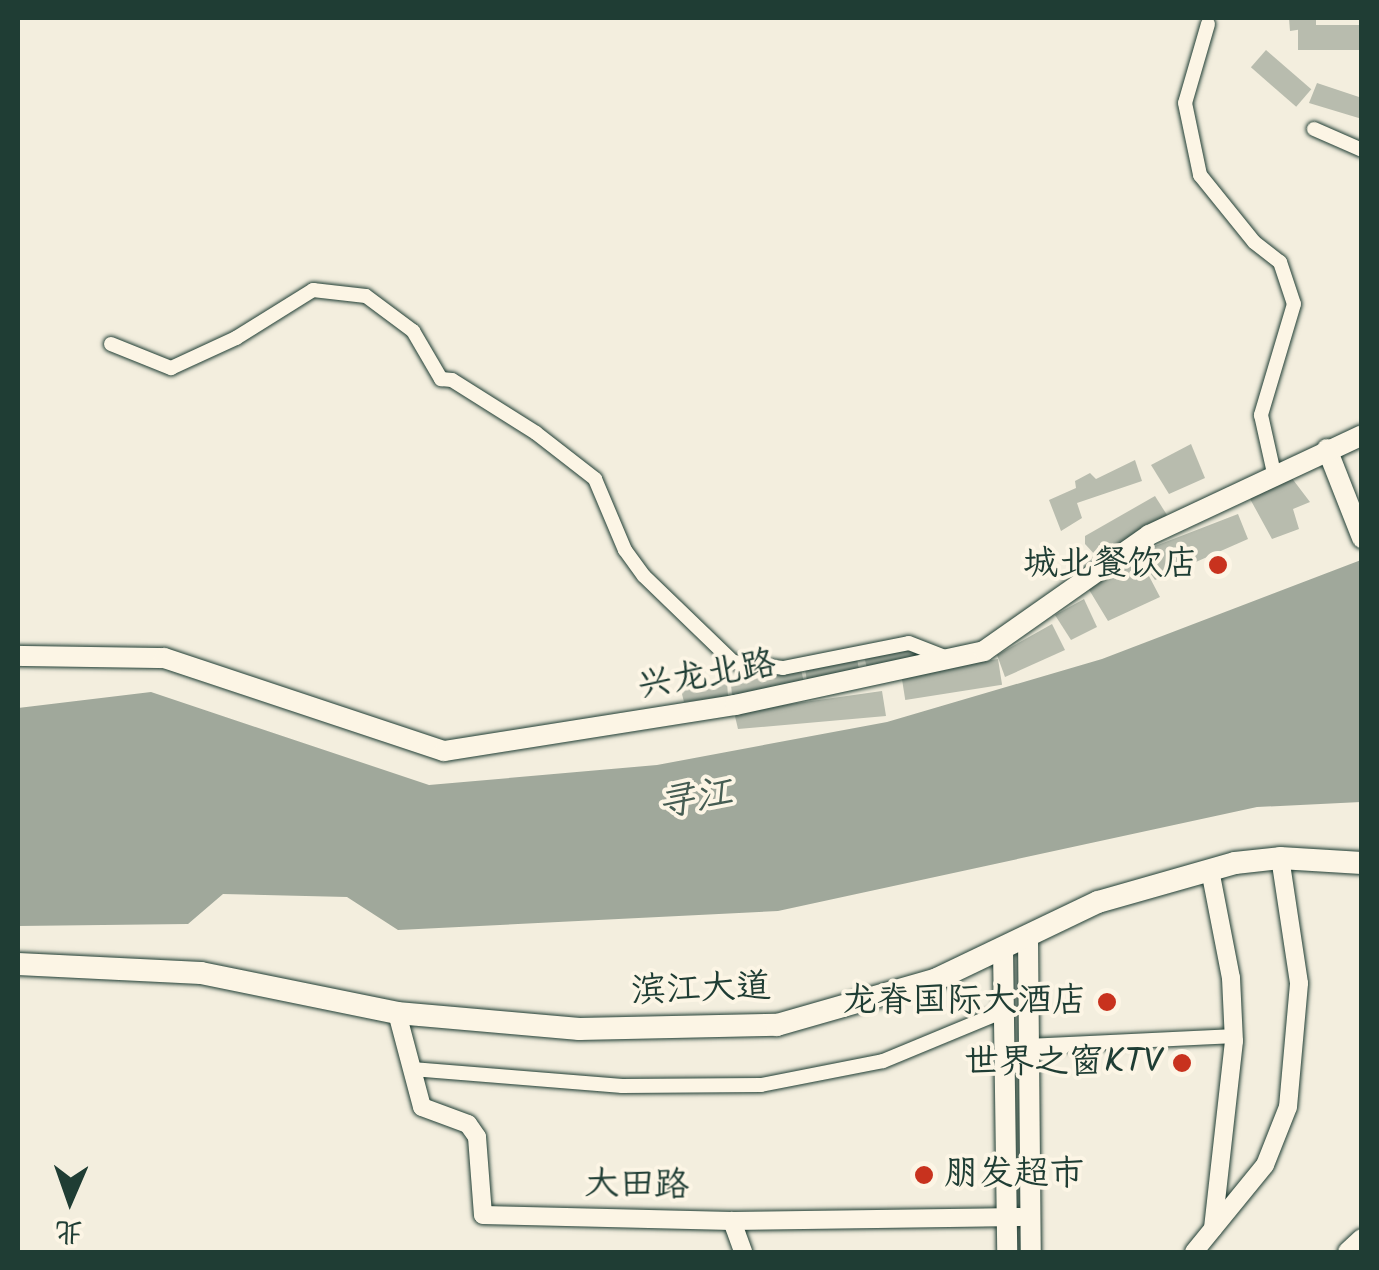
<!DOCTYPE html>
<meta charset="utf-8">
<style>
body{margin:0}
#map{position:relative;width:1379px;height:1270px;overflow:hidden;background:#f3eede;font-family:Kalam,"LXGW WenKai TC",sans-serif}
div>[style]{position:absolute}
.water>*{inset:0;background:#a0a89b}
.building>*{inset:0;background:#b8bcae;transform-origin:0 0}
.roads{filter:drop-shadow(0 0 2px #1f3d34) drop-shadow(0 0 2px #1f3d34)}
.minor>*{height:14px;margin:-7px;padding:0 7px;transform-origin:7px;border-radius:7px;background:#fcf5e5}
.tertiary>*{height:18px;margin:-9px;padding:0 9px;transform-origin:9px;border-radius:9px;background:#fcf5e5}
.secondary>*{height:20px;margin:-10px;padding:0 10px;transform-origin:10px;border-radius:10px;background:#fcf5e5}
.primary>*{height:22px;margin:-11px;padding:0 11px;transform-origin:11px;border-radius:11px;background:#fcf5e5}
.dots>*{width:28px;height:28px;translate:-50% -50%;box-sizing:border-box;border:5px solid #fcf5e5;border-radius:50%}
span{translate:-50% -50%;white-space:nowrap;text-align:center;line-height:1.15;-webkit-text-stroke:8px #fcf5e5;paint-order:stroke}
.poi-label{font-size:35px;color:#1f3d34}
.right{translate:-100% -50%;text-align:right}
.left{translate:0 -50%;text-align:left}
.street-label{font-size:35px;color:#1f3d34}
.water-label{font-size:38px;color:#465d53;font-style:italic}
.frame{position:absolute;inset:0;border:20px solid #1f3d34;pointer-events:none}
.north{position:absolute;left:20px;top:1150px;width:100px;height:100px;-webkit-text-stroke:8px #fcf5e5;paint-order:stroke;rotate:182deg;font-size:28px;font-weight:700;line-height:40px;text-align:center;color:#1f3d34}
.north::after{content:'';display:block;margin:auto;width:35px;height:45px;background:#1f3d34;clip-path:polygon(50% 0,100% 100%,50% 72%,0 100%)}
</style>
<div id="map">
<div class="water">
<div style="clip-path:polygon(1361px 560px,1361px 802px,1257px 807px,778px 911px,398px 930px,347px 897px,223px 894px,188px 924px,18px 926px,18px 708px,151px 692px,429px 785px,657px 765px,887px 722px,1102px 659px)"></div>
</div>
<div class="building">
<div style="clip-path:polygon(1289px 18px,1316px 18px,1316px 27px,1290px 31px)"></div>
<div style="left:1362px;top:25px;width:25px;height:64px;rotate:90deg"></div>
<div style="left:1266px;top:50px;width:60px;height:23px;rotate:41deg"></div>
<div style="clip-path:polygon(1317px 83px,1362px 98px,1362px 119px,1309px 103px)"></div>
<div style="clip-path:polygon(1191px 444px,1205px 478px,1169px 494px,1151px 465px)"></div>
<div style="clip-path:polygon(1135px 460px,1142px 481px,1077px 503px,1082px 518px,1061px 531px,1049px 500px,1076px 488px,1075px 481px,1090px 473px,1096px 479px)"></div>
<div style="clip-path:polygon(1291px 477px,1310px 502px,1293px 509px,1299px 529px,1272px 539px,1249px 497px)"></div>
<div style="clip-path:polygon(1155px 496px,1167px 515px,1097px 557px,1085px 544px,1085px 536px)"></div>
<div style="clip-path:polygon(1238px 514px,1248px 539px,1155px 580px,1139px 557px,1160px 597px,1108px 621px,1088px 588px,1137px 553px)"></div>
<div style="clip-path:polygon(1084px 599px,1097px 627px,1071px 640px,1055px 615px)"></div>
<div style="clip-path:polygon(1052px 624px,1065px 650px,1005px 677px,997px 655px)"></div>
<div style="left:914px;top:645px;width:14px;height:51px;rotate:78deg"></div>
<div style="left:857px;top:658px;width:13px;height:53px;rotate:81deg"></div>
<div style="left:998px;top:659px;width:26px;height:98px;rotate:81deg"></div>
<div style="clip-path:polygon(801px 669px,804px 683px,732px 696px,731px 684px)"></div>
<div style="clip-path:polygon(727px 682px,728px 696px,684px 702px,680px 686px)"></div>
<div style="clip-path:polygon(882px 691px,886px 716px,738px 729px,734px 712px)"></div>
</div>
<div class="roads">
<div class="minor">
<div style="left:1208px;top:24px;width:82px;rotate:106.2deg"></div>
<div style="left:1185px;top:103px;width:74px;rotate:78.2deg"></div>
<div style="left:1200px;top:175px;width:86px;rotate:51.1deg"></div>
<div style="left:1254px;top:242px;width:33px;rotate:38deg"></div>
<div style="left:1280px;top:262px;width:44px;rotate:71.6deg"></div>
<div style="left:1294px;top:304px;width:116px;rotate:106.6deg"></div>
<div style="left:1261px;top:415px;width:59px;rotate:77.4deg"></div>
<div style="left:1314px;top:129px;width:52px;rotate:23.6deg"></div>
<div style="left:111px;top:344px;width:65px;rotate:21.8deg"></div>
<div style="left:171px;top:368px;width:72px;rotate:-24.8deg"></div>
<div style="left:236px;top:338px;width:91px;rotate:-31.9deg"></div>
<div style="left:313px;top:290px;width:53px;rotate:6.5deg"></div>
<div style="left:366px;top:296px;width:59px;rotate:36.7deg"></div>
<div style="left:413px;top:331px;width:56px;rotate:59.7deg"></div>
<div style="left:441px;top:379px;width:11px;rotate:5deg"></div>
<div style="left:452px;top:380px;width:99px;rotate:32.2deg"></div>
<div style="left:536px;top:433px;width:75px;rotate:37.9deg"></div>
<div style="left:595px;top:479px;width:77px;rotate:67.1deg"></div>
<div style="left:625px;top:550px;width:32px;rotate:54deg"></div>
<div style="left:644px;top:576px;width:124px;rotate:44deg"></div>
<div style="left:733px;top:662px;width:50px;rotate:6.8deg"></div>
<div style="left:783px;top:668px;width:128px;rotate:-11.2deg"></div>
<div style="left:909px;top:643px;width:44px;rotate:21.3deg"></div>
<div style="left:1029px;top:1046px;width:205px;rotate:-2.8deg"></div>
<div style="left:412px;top:1069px;width:211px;rotate:4.6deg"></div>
<div style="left:622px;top:1086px;width:139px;rotate:-0.4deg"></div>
<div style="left:761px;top:1085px;width:124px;rotate:-11.1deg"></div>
<div style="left:883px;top:1061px;width:131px;rotate:-22.5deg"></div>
</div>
<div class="tertiary">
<div style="left:1210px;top:870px;width:110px;rotate:79deg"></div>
<div style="left:1231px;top:978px;width:63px;rotate:87.3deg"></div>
<div style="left:1234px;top:1041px;width:189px;rotate:96.4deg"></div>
<div style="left:397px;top:1013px;width:97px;rotate:75.1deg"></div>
<div style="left:422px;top:1107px;width:49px;rotate:20.3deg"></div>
<div style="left:468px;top:1124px;width:16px;rotate:55deg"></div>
<div style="left:477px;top:1137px;width:78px;rotate:85.6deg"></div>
<div style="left:483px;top:1215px;width:249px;rotate:1.4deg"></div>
<div style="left:732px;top:1221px;width:288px;rotate:-0.8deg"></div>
<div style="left:732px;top:1221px;width:33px;rotate:70deg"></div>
<div style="left:1194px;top:1252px;width:112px;rotate:-50.8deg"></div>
<div style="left:1265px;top:1165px;width:62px;rotate:-68.4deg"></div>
<div style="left:1288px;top:1107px;width:124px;rotate:-84.9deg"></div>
<div style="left:1299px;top:983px;width:126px;rotate:-98.6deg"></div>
</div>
<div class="secondary">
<div style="left:1327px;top:449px;width:96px;rotate:68.5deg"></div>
<div style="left:18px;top:656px;width:146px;rotate:0.8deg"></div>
<div style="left:164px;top:658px;width:295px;rotate:18.4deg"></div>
<div style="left:444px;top:751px;width:295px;rotate:-9deg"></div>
<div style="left:735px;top:705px;width:255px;rotate:-12.2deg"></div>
<div style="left:984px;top:651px;width:202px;rotate:-35.1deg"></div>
<div style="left:1149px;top:535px;width:235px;rotate:-25.1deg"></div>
<div style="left:1028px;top:936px;width:316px;rotate:89.5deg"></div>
<div style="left:1003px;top:948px;width:304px;rotate:89.2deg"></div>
<div style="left:1348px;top:1252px;width:19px;rotate:-43deg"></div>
</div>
<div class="primary">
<div style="left:18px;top:964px;width:183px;rotate:2.8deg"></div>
<div style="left:201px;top:973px;width:200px;rotate:11.5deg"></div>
<div style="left:397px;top:1013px;width:183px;rotate:5deg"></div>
<div style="left:579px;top:1029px;width:198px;rotate:-1.2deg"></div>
<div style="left:777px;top:1025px;width:166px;rotate:-16deg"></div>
<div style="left:937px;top:979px;width:178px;rotate:-25.6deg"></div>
<div style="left:1098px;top:902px;width:142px;rotate:-15.9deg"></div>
<div style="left:1235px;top:863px;width:45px;rotate:-6.3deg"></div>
<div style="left:1280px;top:858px;width:82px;rotate:3.5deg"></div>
</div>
</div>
<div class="dots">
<div style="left:1218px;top:565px;background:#c8321e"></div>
<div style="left:1107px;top:1002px;background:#c8321e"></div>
<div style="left:1182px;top:1063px;background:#c8321e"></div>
<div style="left:924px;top:1175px;background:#c8321e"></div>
</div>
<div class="poi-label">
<span class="right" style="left:1198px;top:565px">城北餐饮店</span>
<span class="right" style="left:1087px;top:1002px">龙脊国际大酒店</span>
<span class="right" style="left:1162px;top:1063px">世界之窗KTV</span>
<span class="left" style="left:944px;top:1175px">朋发超市</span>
</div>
<div class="street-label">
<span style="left:707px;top:676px;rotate:-10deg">兴龙北路</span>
<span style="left:701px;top:990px;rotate:-2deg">滨江大道</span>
<span style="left:637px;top:1186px;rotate:1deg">大田路</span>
</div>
<div class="water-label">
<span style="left:695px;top:800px;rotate:-9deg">寻江</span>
</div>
<div class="frame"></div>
<div class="north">北</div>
</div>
